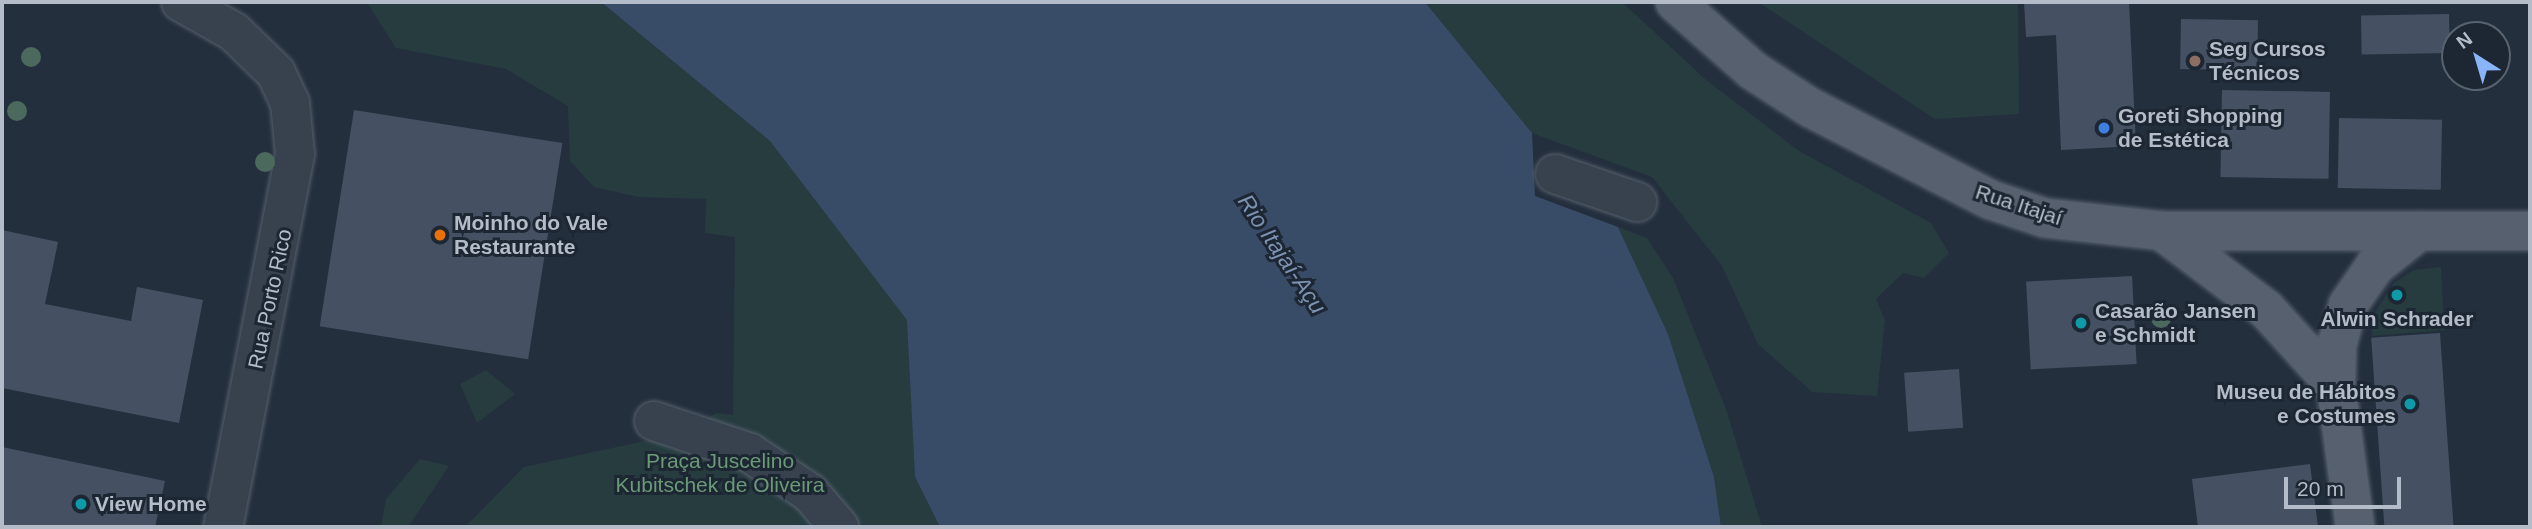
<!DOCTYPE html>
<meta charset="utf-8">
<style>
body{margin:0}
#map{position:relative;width:2532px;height:529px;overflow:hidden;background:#242f3e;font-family:Arial,sans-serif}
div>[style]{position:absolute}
.green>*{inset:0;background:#263c3f}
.water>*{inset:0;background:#394c67}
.building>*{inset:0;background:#455162;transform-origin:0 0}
.roads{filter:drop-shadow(0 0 2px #565f6c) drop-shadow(0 0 2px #565f6c)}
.minor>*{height:38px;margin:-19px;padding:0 19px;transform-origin:19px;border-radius:19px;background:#38414e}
.major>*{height:38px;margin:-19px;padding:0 19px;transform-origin:19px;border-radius:19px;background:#56606e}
.trees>*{width:20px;height:20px;margin:-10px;border-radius:50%;background:#4b6a5d}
.dots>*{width:19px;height:19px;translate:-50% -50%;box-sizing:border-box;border:4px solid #1d2633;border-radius:50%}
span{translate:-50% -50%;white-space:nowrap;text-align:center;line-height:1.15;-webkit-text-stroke:6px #1d2633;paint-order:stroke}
.poi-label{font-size:21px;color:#b4bcc9;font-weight:700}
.left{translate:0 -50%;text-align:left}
.right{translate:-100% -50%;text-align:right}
.street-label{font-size:21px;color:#b4bcc9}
.park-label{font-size:21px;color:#6b9a76}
.water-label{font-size:23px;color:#7c92b1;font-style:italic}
.frame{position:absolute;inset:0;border:4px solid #b4bcc9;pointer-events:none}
.north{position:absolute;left:2441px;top:21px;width:70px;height:70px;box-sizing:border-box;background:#1d2633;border:2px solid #59626f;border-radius:50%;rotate:323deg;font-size:19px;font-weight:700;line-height:28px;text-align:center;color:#b4bcc9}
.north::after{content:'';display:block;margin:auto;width:24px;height:32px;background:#8ab4f8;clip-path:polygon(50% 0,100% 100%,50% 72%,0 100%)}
.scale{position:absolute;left:2284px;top:477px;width:117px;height:32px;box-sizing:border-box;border:4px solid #b4bcc9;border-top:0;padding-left:9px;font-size:21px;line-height:24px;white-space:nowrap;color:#b4bcc9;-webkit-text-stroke:5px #1d2633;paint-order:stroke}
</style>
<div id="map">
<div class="green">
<div style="clip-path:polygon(601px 2px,770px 141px,908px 320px,915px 477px,940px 527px,465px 527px,524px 467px,677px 434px,717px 413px,733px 415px,735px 237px,705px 233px,706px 199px,639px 197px,594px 187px,570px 161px,568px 106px,506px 69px,396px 48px,368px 4px)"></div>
<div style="clip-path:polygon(1425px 2px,1622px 2px,1705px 79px,1799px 151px,1931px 223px,1949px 253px,1924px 278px,1903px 273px,1876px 299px,1885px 320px,1877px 396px,1812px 392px,1758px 344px,1722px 266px,1652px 177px,1532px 133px)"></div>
<div style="clip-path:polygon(1758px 2px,2018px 2px,2019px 114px,1935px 119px)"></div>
<div style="clip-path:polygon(1618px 227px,1647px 238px,1673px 278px,1726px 409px,1762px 527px,1721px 527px,1714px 477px,1668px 334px)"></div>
<div style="clip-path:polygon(2441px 267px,2444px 330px,2372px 336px,2373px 315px,2394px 283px,2413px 270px)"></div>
<div style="clip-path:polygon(486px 370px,515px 394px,477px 423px,460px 384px)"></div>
<div style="clip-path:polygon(420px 459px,449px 466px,408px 527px,381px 527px,386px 499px)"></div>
</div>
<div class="water">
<div style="clip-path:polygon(601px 2px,1425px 2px,1532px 133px,1535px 196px,1618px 227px,1668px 334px,1714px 477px,1721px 527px,940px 527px,915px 477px,907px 320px,770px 141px)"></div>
</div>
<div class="building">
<div style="clip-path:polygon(2024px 2px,2129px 2px,2136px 146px,2061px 150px,2056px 35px,2026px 37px)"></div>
<div style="left:2449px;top:14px;width:39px;height:88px;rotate:89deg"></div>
<div style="left:2181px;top:19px;width:77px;height:50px;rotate:1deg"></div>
<div style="left:2222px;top:90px;width:108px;height:87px;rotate:1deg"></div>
<div style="left:354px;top:110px;width:211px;height:219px;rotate:9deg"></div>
<div style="left:2339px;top:118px;width:103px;height:70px;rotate:1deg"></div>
<div style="clip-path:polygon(2px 230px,58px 242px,45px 304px,131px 321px,137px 287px,203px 300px,179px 423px,2px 388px)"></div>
<div style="left:2132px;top:276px;width:88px;height:106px;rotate:87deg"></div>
<div style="left:2440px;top:333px;width:194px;height:69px;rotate:86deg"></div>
<div style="left:1959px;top:369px;width:59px;height:55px;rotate:86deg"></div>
<div style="clip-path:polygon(2px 447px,165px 481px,155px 527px,2px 527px)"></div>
<div style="clip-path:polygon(2310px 464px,2318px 527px,2198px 527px,2192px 479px)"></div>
</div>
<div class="roads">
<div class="minor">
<div style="left:181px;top:2px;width:61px;rotate:29.5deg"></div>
<div style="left:234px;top:32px;width:59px;rotate:44.3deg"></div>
<div style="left:276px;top:73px;width:33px;rotate:65deg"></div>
<div style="left:290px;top:103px;width:51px;rotate:84.4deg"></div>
<div style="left:295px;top:154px;width:380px;rotate:100.9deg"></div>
<div style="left:1555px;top:174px;width:87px;rotate:18.9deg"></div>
<div style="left:654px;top:421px;width:101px;rotate:18.4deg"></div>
<div style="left:750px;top:453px;width:72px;rotate:33.7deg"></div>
<div style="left:810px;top:493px;width:45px;rotate:49.5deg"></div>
</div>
<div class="major">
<div style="left:1675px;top:2px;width:103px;rotate:41.4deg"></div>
<div style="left:1752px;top:70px;width:70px;rotate:32.8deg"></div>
<div style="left:1811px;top:108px;width:202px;rotate:27.1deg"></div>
<div style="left:1991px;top:200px;width:57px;rotate:18.4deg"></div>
<div style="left:2045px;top:218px;width:118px;rotate:6.3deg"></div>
<div style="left:2162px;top:231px;width:368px"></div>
<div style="left:2162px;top:231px;width:130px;rotate:36.9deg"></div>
<div style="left:2266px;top:309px;width:104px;rotate:47.7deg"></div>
<div style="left:2355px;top:527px;width:142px;rotate:-97.7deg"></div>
<div style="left:2336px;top:386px;width:41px;rotate:-88.6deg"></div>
<div style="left:2337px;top:345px;width:41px;rotate:-74.6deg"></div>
<div style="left:2348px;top:305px;width:47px;rotate:-55.3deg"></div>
<div style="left:2375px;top:266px;width:56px;rotate:-38.5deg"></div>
</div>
</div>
<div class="trees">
<div style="left:31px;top:57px"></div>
<div style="left:17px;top:111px"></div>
<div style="left:265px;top:162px"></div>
<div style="left:2161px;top:318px"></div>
</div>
<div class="dots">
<div style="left:2195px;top:61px;background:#8d6e63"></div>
<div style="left:2104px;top:128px;background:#3f7fe0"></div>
<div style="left:440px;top:235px;background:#e8710a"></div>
<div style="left:2397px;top:295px;background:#0f9aa8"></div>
<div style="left:2081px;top:323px;background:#0f9aa8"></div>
<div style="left:2410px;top:404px;background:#0f9aa8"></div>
<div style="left:81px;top:504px;background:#0f9aa8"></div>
</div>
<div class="poi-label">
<span class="left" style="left:2209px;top:61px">Seg Cursos<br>Técnicos</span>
<span class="left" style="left:2118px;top:128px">Goreti Shopping<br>de Estética</span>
<span class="left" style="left:454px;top:235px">Moinho do Vale<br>Restaurante</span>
<span class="left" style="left:2095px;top:323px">Casarão Jansen<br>e Schmidt</span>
<span style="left:2397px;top:319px">Alwin Schrader</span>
<span class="right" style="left:2396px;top:404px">Museu de Hábitos<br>e Costumes</span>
<span class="left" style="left:95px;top:504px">View Home</span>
</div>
<div class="street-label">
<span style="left:2019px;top:205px;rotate:18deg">Rua Itajaí</span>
<span style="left:270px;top:299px;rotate:-78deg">Rua Porto Rico</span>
</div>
<div class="park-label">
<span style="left:720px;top:473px">Praça Juscelino<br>Kubitschek de Oliveira</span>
</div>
<div class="water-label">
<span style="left:1282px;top:254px;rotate:56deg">Rio Itajaí-Açu</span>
</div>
<div class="frame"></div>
<div class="north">N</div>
<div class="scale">20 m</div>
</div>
